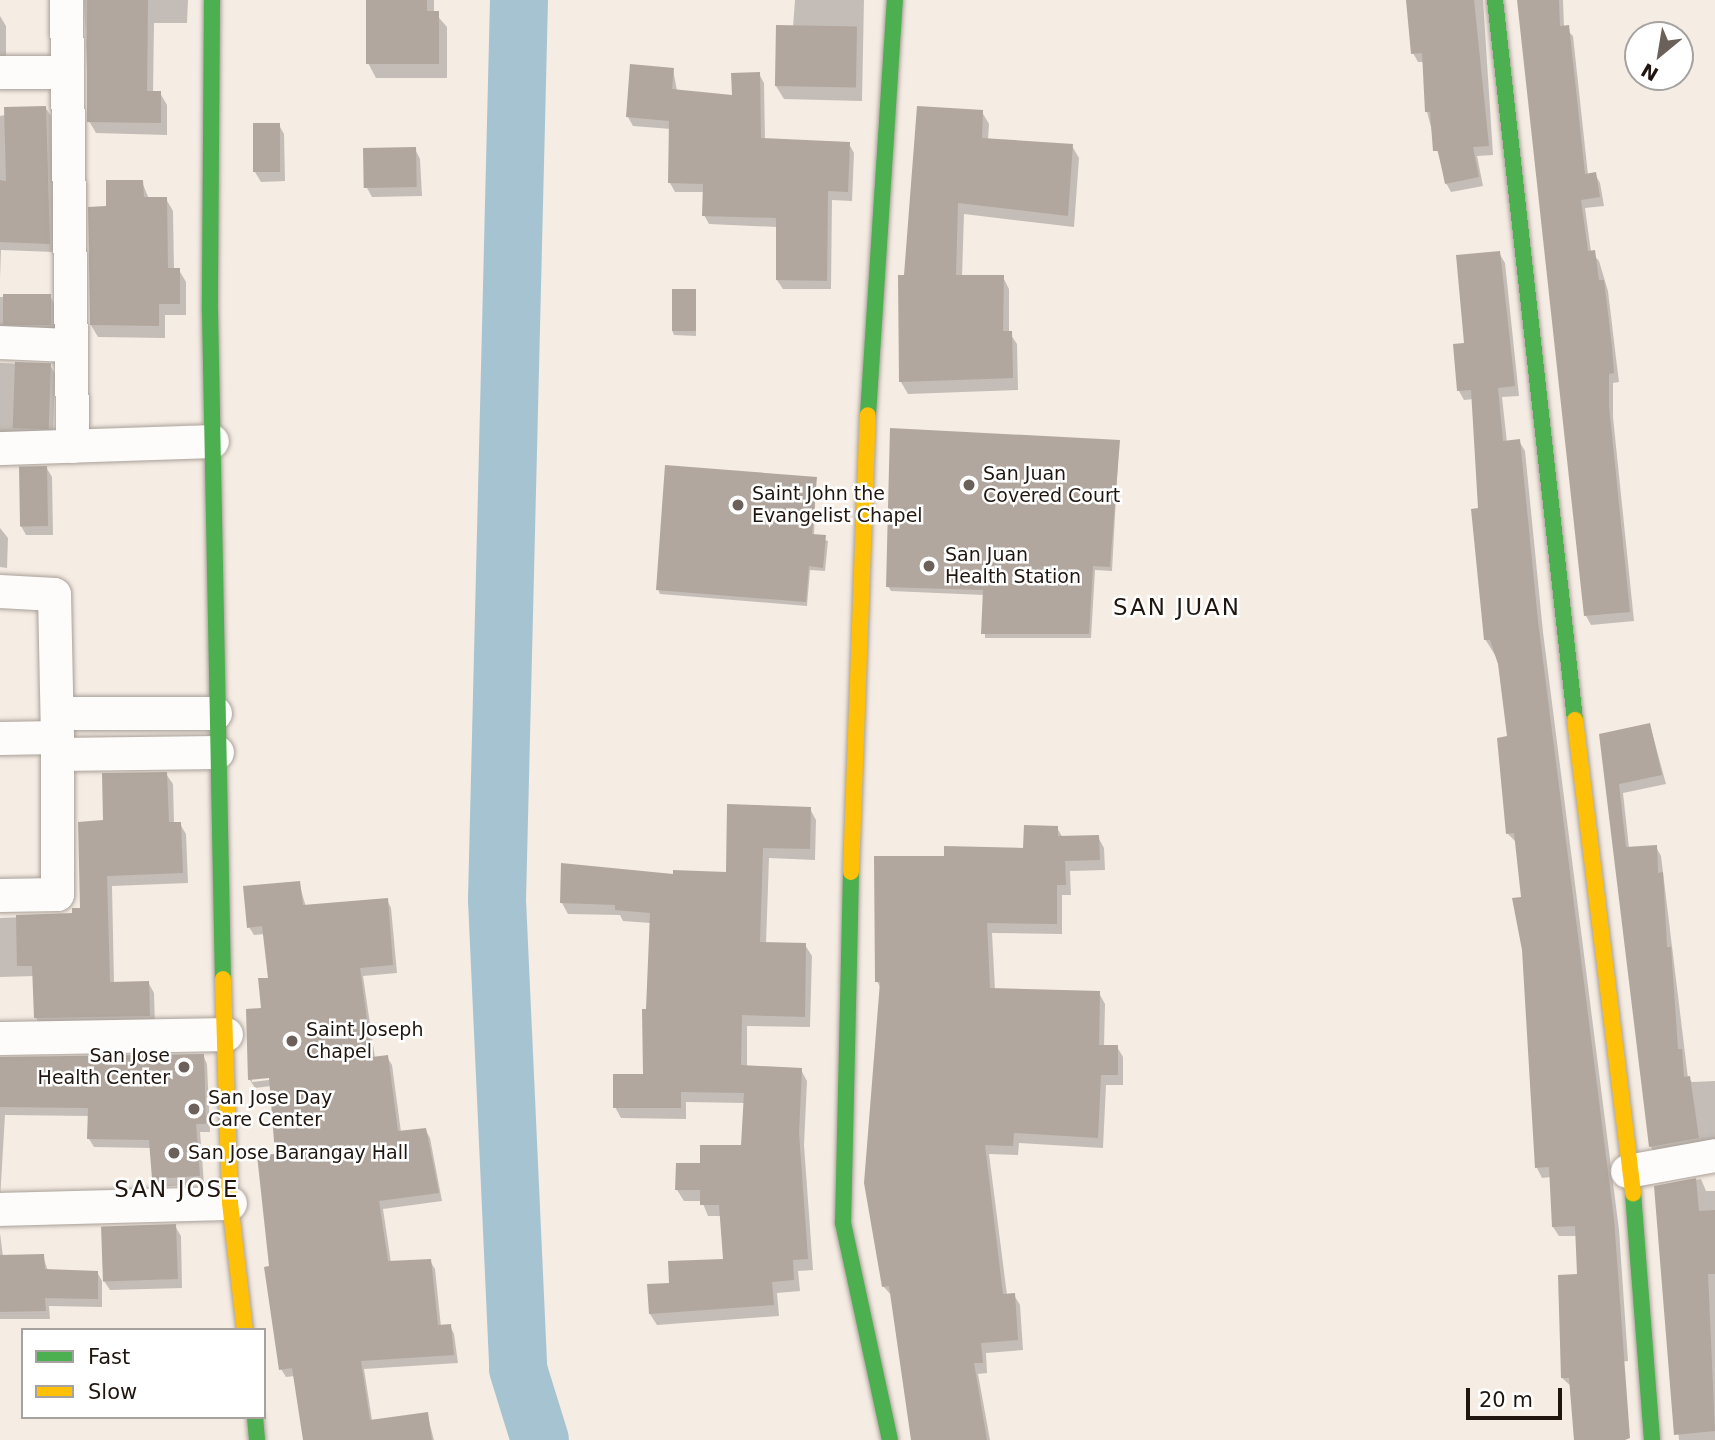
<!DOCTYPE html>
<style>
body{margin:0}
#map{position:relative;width:1715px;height:1440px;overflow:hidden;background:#f5ece4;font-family:"DejaVu Sans",sans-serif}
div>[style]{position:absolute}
.shadow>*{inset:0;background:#0003}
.river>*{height:58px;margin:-29px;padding:0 29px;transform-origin:29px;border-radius:29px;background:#a6c3d1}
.building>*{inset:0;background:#b1a79e;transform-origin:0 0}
.roads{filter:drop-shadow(0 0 2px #a8a098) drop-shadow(0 0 2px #a8a098)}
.street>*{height:33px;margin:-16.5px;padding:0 16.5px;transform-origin:16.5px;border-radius:16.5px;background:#fefcfb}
.fast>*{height:16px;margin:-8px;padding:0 8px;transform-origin:8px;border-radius:8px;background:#4caf50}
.slow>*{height:16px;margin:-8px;padding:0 8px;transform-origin:8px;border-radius:8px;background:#ffc107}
.dots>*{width:19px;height:19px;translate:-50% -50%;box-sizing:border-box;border:4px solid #fff;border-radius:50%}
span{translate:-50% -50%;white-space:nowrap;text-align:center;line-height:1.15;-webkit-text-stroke:5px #fff;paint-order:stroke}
.poi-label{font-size:19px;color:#20160f}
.left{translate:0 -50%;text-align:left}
.right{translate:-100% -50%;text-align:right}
.quarter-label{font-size:23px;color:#20160f;letter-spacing:2px}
.legend{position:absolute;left:21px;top:1328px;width:245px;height:91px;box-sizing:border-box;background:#fff;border:2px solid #a6a29f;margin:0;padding:9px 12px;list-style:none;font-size:21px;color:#20160f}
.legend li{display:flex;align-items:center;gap:14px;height:35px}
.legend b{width:35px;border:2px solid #a6a29f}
.north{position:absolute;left:1624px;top:21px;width:70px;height:70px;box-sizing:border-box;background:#fff;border:2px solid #a6a29f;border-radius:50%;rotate:210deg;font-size:19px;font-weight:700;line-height:28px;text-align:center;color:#20160f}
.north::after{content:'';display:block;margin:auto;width:24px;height:32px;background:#6b615a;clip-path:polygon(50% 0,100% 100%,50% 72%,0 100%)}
.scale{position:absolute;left:1466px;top:1388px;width:96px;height:32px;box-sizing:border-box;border:4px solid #20160f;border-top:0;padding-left:9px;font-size:21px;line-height:24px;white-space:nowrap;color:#20160f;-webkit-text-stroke:5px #fff;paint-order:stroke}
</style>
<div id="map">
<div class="shadow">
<div style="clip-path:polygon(84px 0,188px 0,187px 23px,154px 23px,153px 93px,160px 93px,167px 105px,167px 135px,96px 133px,89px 121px)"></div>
<div style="clip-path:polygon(367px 0,434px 0,434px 12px,447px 27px,447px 78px,376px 78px,368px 63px)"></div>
<div style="clip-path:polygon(795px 0,864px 0,862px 101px,784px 99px,776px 86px,793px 27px)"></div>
<div style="clip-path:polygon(1408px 0,1483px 0,1493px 155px,1477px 156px,1483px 186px,1451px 192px,1446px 183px,1427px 112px,1424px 62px,1418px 62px,1413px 53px)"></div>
<div style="clip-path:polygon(1519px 0,1563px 0,1564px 27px,1573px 36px,1588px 175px,1595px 174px,1600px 183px,1604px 206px,1585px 208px,1591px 252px,1599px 261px,1608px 291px,1616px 358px,1619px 382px,1613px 383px,1613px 417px,1634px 621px,1591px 625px,1586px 616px)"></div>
<div style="clip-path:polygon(0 16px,6px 26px,6px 62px,0 65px)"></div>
<div style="clip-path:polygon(673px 69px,677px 91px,733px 97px,759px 74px,764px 83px,765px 140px,849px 144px,854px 153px,852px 201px,832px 200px,831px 289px,783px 289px,777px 280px,777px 227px,709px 224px,704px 215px,704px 192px,675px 192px,670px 183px,671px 129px,633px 126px,628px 117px)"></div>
<div style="clip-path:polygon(45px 107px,51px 116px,54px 252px,1px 250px,0 279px,0 116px)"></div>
<div style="clip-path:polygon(982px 112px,989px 124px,988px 140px,1072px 146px,1079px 158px,1074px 227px,964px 214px,962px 277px,1003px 277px,1009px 289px,1009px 332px,1017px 344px,1018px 390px,908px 394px,901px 382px,906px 277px)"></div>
<div style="clip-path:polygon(255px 125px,279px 125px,284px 134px,285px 181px,261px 182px,255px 172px)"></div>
<div style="clip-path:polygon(415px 149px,420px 159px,422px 196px,372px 197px,367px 188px)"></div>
<div style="clip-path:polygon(142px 182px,149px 199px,166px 199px,173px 211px,174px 270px,179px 270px,186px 282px,186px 315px,165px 315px,165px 338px,98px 337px,91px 325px,108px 208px)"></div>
<div style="clip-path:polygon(1499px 253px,1505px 263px,1519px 396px,1502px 397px,1507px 443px,1519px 441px,1525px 451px,1543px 632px,1619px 1230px,1628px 1361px,1618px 1362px,1623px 1440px,1575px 1440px,1572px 1387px,1562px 1378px,1579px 1276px,1577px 1236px,1559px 1236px,1553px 1227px,1551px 1177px,1542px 1178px,1537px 1168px,1523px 899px,1517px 843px,1508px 834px,1498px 739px,1509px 738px,1500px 663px,1485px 639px,1474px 399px,1464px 400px,1459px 391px,1466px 345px)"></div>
<div style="clip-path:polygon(695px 291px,696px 336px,674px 335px,672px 330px)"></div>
<div style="clip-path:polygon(50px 296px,55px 305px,55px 334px,0 333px,0 297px)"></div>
<div style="clip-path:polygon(0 363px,50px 365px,55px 374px,53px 436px,0 440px)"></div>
<div style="clip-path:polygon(1119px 442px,1112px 571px,1095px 570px,1091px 638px,985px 638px,984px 595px,891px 591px,888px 586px)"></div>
<div style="clip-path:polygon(46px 467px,52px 477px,53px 535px,26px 535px,21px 526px)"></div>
<div style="clip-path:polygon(816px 479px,814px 536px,828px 541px,825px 571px,810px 570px,807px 606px,660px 594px,658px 589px)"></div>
<div style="clip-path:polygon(0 528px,8px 538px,7px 568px,0 567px)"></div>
<div style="clip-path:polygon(1650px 725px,1666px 784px,1623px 793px,1629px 848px,1656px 847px,1661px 856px,1688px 1078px,1692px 1082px,1715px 1081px,1715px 1144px,1656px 1156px,1651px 1147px,1601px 735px)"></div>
<div style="clip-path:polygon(166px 774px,173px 784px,174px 824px,180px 824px,186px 834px,188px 883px,112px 886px,114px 983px,148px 982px,154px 993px,155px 1026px,42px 1028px,36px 1018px,34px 976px,0 977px,0 918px,74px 915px,82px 909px,105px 822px)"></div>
<div style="clip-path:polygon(810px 809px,816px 820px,815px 860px,769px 858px,766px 944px,805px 945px,812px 956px,810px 1027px,747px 1026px,747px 1067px,801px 1070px,807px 1081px,804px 1145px,813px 1270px,798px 1271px,800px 1291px,777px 1293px,779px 1316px,657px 1325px,650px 1314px,649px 1286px,671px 1284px,725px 1260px,722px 1216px,708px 1216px,702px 1201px,684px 1201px,677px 1190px,702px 1165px,743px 1147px,745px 1103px,686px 1102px,686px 1119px,621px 1118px,615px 1107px,645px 1076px,651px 923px,623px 921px,620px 915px,568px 914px,562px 903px,675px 876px,727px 874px)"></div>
<div style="clip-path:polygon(1057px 828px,1063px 838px,1098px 837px,1104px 848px,1105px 870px,1070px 871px,1071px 895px,1062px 895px,1062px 934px,992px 933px,995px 990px,1099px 993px,1105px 1004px,1104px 1047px,1117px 1047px,1123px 1057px,1123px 1085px,1106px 1085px,1103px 1148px,1019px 1143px,1018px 1155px,989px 1154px,1007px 1295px,1014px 1295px,1020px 1305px,1023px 1350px,986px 1353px,987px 1373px,978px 1374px,990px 1440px,919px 1440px,892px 1296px,883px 1286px,881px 989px,877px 981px,946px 857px,1025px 850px)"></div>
<div style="clip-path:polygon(evenodd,299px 883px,306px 907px,387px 900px,391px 908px,397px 973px,363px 976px,375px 1058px,387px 1057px,392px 1065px,401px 1132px,425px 1129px,430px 1138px,442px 1201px,383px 1209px,391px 1263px,430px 1261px,435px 1269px,441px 1327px,450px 1326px,454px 1334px,458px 1363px,364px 1369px,372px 1420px,427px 1414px,434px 1440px,305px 1440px,295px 1376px,286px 1377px,281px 1369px,270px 1268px,277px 1155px,271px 1086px,255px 1088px,250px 1080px,248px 1011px,263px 1009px,270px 979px,265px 934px,254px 935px,249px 927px,299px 883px,277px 1076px,277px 1079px,252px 1082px,252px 1078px,277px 1076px)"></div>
<div style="clip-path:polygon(203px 1055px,207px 1064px,210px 1132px,200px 1132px,204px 1184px,158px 1187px,151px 1148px,94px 1147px,89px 1139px,89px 1116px,5px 1115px,0 1200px,0 1059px)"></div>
<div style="clip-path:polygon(1701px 1179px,1706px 1191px,1715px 1191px,1715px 1440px,1679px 1440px,1656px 1187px)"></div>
<div style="clip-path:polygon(175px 1226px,181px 1236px,182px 1288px,110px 1290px,104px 1281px)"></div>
<div style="clip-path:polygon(0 1233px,3px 1257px,43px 1256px,48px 1271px,97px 1272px,102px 1281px,102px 1307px,49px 1306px,50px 1319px,0 1319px)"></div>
</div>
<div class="river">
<div style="left:519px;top:0;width:900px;rotate:91.4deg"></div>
<div style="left:497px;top:900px;width:469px;rotate:87.4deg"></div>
<div style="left:518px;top:1369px;width:74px;rotate:72.8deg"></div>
</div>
<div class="building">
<div style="clip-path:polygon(87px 0,148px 0,147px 91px,161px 91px,161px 123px,87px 122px)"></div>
<div style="clip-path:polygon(366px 0,427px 0,427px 11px,439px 11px,439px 64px,366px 64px)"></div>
<div style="clip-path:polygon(1406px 0,1474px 0,1489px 146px,1473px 147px,1479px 177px,1445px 184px,1438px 151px,1433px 151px,1430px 112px,1425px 112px,1422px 53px,1411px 54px)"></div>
<div style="clip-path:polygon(1517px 0,1559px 0,1560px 26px,1569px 25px,1585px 174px,1596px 172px,1600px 197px,1581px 200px,1588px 251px,1595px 250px,1599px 280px,1604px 280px,1612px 347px,1614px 373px,1609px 374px,1609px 406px,1630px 612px,1584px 616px)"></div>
<div style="left:776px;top:25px;width:81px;height:61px;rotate:1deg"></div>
<div style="clip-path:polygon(630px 64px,674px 68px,672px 89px,732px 95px,731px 73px,760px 72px,761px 138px,850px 142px,848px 192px,828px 191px,827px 281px,776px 280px,776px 218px,702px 216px,703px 184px,668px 183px,669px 121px,626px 117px)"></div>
<div style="clip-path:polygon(46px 106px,50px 244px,0 242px,0 180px,6px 181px,4px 107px)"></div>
<div style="clip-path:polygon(917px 106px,983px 110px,982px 138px,1073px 144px,1068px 216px,958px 203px,956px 275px,1004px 275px,1003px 331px,1012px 331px,1013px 378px,899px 382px,898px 275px,904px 275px)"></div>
<div style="left:253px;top:123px;width:27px;height:49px"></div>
<div style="left:416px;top:147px;width:40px;height:53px;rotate:89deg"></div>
<div style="clip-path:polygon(106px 180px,143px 180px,144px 197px,167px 197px,168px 268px,180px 268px,180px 304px,159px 304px,159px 326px,90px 325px,88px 207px,106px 206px)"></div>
<div style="clip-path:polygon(1500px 251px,1515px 386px,1498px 388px,1503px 441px,1520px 439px,1538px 621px,1614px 1219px,1630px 1438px,1625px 1440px,1574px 1440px,1569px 1378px,1561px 1378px,1558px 1275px,1577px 1274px,1575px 1226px,1552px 1227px,1549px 1167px,1535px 1168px,1522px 950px,1512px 898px,1521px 897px,1514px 833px,1506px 834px,1497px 738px,1507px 736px,1498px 664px,1490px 640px,1484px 640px,1471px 509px,1478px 508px,1471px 390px,1457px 391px,1453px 344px,1464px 343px,1456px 255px)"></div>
<div style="left:672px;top:289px;width:24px;height:42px"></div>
<div style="left:51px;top:294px;width:31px;height:48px;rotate:90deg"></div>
<div style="left:15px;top:362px;width:36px;height:66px;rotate:2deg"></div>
<div style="clip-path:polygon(890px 428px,1120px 440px,1110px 567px,1093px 566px,1089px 634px,981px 634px,983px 590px,886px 587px)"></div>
<div style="clip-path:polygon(665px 465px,817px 477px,812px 534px,826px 535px,823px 568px,809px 566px,806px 602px,656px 590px)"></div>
<div style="left:47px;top:466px;width:60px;height:28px;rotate:89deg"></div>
<div style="clip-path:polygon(1650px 723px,1662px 775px,1619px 784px,1626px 847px,1657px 845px,1658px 873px,1663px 872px,1667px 947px,1671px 947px,1678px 1049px,1682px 1049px,1684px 1077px,1690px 1076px,1699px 1138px,1649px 1147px,1599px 734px)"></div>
<div style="clip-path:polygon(167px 772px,169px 822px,181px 822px,183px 873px,107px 876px,110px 982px,149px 981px,150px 1016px,34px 1018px,32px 966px,17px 966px,16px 915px,72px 913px,72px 908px,80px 908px,78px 822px,103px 820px,102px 773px)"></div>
<div style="clip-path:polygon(727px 804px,811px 807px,810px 849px,763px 848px,760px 942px,806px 943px,805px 1017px,742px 1015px,741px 1065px,802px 1068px,799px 1133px,808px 1259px,793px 1260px,794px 1280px,772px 1282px,774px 1305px,649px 1314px,647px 1284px,669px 1283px,668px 1261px,723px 1259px,719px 1205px,700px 1205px,700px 1190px,675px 1190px,676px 1163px,700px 1163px,700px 1145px,741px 1145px,744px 1093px,681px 1092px,681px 1108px,613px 1108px,613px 1074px,643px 1074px,642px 1009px,646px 1009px,650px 913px,615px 910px,615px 905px,560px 903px,561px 863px,673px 874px,673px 870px,726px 872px)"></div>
<div style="clip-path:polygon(1024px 825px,1058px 826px,1058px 836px,1099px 835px,1100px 860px,1065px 861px,1066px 885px,1057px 885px,1057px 924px,987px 923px,990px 988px,1100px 991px,1099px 1045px,1118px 1045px,1118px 1075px,1101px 1075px,1098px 1138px,1014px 1133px,1013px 1146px,985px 1145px,1003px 1294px,1015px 1293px,1018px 1340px,981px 1343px,983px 1363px,974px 1363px,987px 1440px,911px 1440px,889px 1286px,882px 1287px,864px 1183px,880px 982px,875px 982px,874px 856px,944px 856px,944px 846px,1023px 848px)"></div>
<div style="clip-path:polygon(300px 881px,303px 905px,388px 898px,393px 965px,360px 968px,372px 1057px,388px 1055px,398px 1131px,426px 1128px,439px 1193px,379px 1201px,388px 1261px,431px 1259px,438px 1325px,451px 1324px,454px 1355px,361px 1361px,370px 1420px,428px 1412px,432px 1440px,303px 1440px,292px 1368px,279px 1370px,264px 1267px,269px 1266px,257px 1155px,275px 1154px,269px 1078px,248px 1080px,246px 1009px,261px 1008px,258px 978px,268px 978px,262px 926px,247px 928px,243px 886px)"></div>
<div style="clip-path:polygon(204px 1054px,206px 1124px,196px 1124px,200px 1176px,152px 1179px,149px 1140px,87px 1139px,88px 1108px,0 1107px,0 1057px)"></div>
<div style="clip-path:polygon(1696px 1178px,1699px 1211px,1715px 1210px,1715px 1274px,1708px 1274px,1715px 1431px,1674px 1435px,1654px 1186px)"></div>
<div style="left:176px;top:1224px;width:55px;height:75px;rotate:88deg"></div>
<div style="clip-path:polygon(44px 1254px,45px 1269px,98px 1271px,98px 1299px,45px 1298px,46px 1311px,0 1312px,0 1255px)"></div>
</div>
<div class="roads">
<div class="street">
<div style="left:66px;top:0;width:446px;rotate:89.2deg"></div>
<div style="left:0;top:72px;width:67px"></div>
<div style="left:0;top:342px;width:70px;rotate:2.5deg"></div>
<div style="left:0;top:448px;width:212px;rotate:-1.9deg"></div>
<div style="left:0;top:591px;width:54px;rotate:3.2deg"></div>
<div style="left:54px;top:594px;width:143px;rotate:88.8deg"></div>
<div style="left:57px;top:737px;width:157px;rotate:90deg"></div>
<div style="left:57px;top:894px;width:57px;rotate:179deg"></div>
<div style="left:57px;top:713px;width:158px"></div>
<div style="left:0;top:738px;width:57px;rotate:-1deg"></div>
<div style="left:57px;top:754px;width:160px;rotate:-0.7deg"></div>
<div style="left:0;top:1038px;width:226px;rotate:-1deg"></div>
<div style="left:1627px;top:1171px;width:89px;rotate:-10.3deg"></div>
<div style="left:0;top:1209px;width:230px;rotate:-1.5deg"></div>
</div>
<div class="fast">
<div style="left:212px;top:0;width:311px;rotate:90.4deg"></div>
<div style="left:210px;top:311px;width:668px;rotate:88.89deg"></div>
<div style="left:1495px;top:0;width:724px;rotate:83.66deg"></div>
<div style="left:868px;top:415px;width:416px;rotate:-86.3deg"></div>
<div style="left:851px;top:872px;width:351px;rotate:91.3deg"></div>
<div style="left:843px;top:1223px;width:222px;rotate:77.8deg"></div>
<div style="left:1633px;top:1193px;width:248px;rotate:85.6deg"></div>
<div style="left:255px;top:1417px;width:23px;rotate:85deg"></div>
</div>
<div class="slow">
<div style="left:1575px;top:720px;width:477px;rotate:83deg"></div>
<div style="left:851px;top:872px;width:457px;rotate:-87.9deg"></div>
<div style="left:223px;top:979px;width:224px;rotate:88.2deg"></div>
<div style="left:230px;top:1203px;width:128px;rotate:83.3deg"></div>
</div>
</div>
<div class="dots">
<div style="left:969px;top:485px;background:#6b615a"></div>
<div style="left:738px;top:505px;background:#6b615a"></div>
<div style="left:929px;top:566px;background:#6b615a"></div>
<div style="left:292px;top:1041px;background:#6b615a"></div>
<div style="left:184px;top:1067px;background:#6b615a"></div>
<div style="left:194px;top:1109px;background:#6b615a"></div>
<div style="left:174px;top:1153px;background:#6b615a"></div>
</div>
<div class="poi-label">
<span class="left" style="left:983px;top:485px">San Juan<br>Covered Court</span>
<span class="left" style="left:752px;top:505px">Saint John the<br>Evangelist Chapel</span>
<span class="left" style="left:945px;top:566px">San Juan<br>Health Station</span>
<span class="left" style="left:306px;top:1041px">Saint Joseph<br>Chapel</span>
<span class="right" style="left:170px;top:1067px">San Jose<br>Health Center</span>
<span class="left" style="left:208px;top:1109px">San Jose Day<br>Care Center</span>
<span class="left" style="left:188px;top:1153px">San Jose Barangay Hall</span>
</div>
<div class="quarter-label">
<span style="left:1177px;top:607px">SAN JUAN</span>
<span style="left:177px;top:1189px">SAN JOSE</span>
</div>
<ul class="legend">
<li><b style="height:9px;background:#4caf50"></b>Fast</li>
<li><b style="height:9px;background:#ffc107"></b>Slow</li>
</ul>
<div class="north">N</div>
<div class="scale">20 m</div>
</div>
